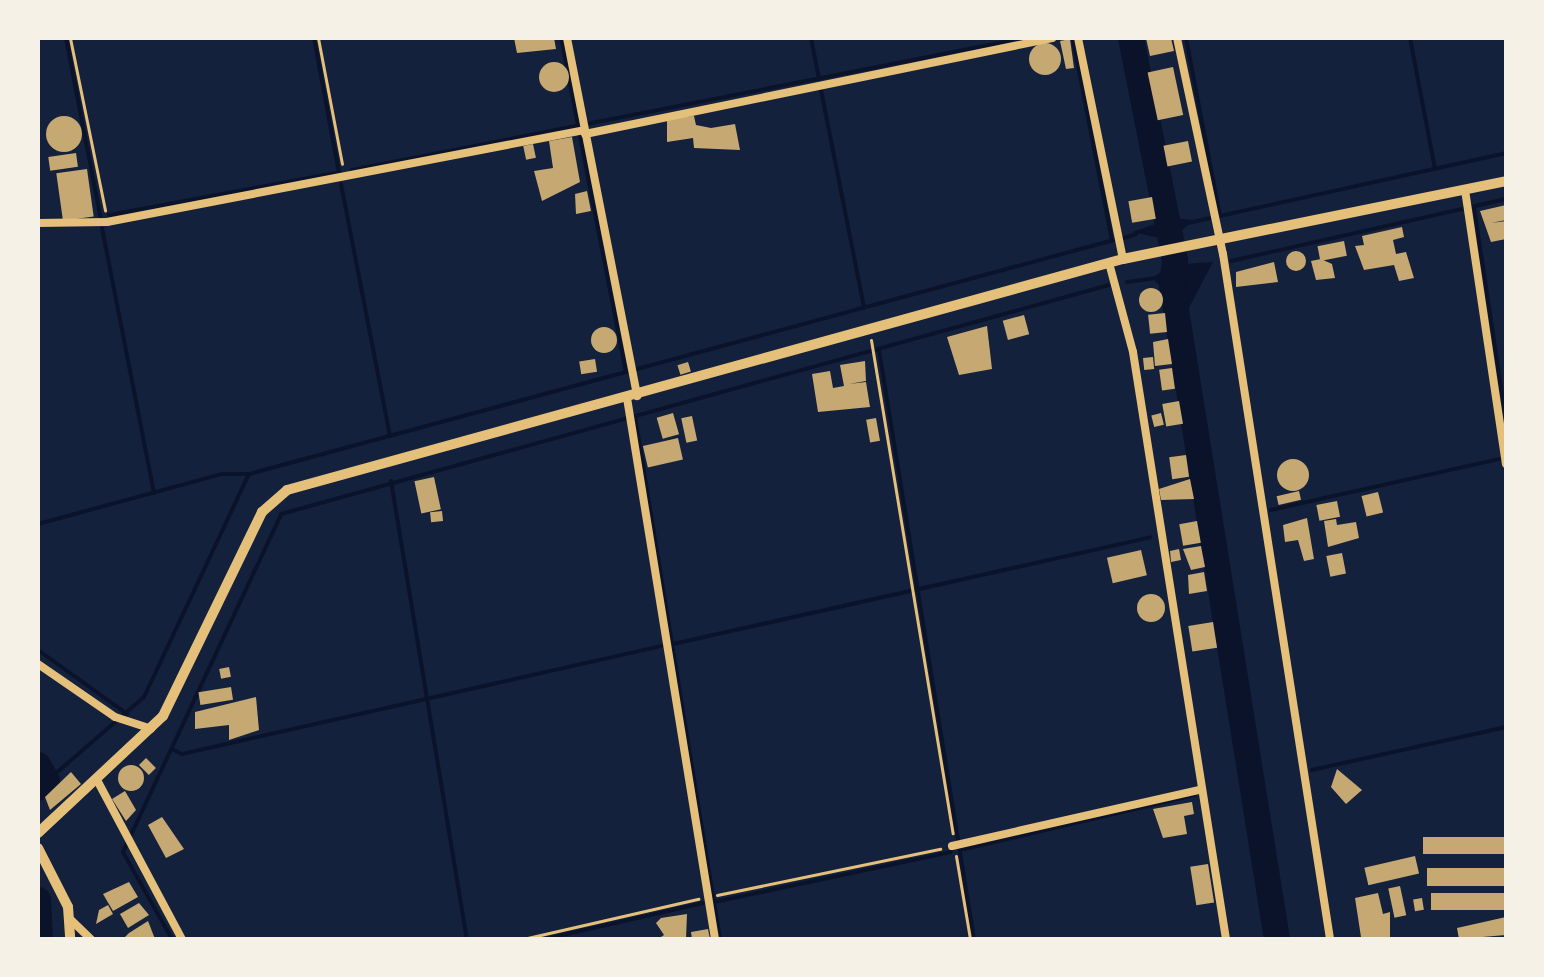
<!DOCTYPE html>
<style>
body{margin:0}
#map{position:relative;width:1544px;height:977px;overflow:hidden;background:#14213d;font-family:Signika,sans-serif}
div>[style]{position:absolute}
.water>*{inset:0;background:#0b132b}
.stream>*{height:4px;margin:-2px;padding:0 2px;transform-origin:2px;border-radius:2px;background:#0b132b}
.river>*{height:26px;margin:-13px;padding:0 13px;transform-origin:13px;border-radius:13px;background:#0b132b}
.building>*{inset:0;background:#c6a872;transform-origin:0 0}
.round{border-radius:50%}
.path>*{height:3px;margin:-1.5px;padding:0 1.5px;transform-origin:1.5px;border-radius:1.5px;background:#e5c07b}
.minor>*{height:8px;margin:-4px;padding:0 4px;transform-origin:4px;border-radius:4px;background:#e5c07b}
.tertiary>*{height:10px;margin:-5px;padding:0 5px;transform-origin:5px;border-radius:5px;background:#e5c07b}
span{translate:-50% -50%;white-space:nowrap;text-align:center;line-height:1.15;-webkit-text-stroke:7px #f6f1e7;paint-order:stroke}
.frame{position:absolute;inset:0;border:40px solid #f6f1e7;pointer-events:none}
</style>
<div id="map">
<div class="water">
<div style="clip-path:polygon(1173px 218px,1193px 220px,1178px 234px,1183px 264px,1213px 262px,1182px 321px,1172px 322px,1165px 291px,1152px 278px,1169px 266px,1160px 238px,1132px 232px)"></div>
</div>
<div class="stream">
<div style="left:66px;top:38px;width:184px;rotate:79.1deg"></div>
<div style="left:314px;top:38px;width:137px;rotate:79.5deg"></div>
<div style="left:561px;top:38px;width:340px;rotate:79deg"></div>
<div style="left:811px;top:38px;width:42px;rotate:79deg"></div>
<div style="left:1186px;top:38px;width:181px;rotate:79.2deg"></div>
<div style="left:1410px;top:38px;width:133px;rotate:79.2deg"></div>
<div style="left:1073px;top:40px;width:204px;rotate:79deg"></div>
<div style="left:821px;top:90px;width:221px;rotate:78.8deg"></div>
<div style="left:352px;top:170px;width:686px;rotate:-11.1deg"></div>
<div style="left:341px;top:184px;width:257px;rotate:79deg"></div>
<div style="left:1474px;top:207px;width:215px;rotate:81.5deg"></div>
<div style="left:109px;top:215px;width:235px;rotate:-10.5deg"></div>
<div style="left:1188px;top:223px;width:326px;rotate:-12.4deg"></div>
<div style="left:102px;top:228px;width:270px;rotate:78.9deg"></div>
<div style="left:1124px;top:238px;width:13px;rotate:-18deg"></div>
<div style="left:1231px;top:261px;width:282px;rotate:-12.7deg"></div>
<div style="left:1127px;top:282px;width:29px;rotate:-8deg"></div>
<div style="left:879px;top:350px;width:597px;rotate:80.84deg"></div>
<div style="left:635px;top:416px;width:530px;rotate:80.77deg"></div>
<div style="left:391px;top:481px;width:464px;rotate:80.6deg"></div>
<div style="left:1271px;top:510px;width:239px;rotate:-12.6deg"></div>
<div style="left:38px;top:524px;width:191px;rotate:-15.2deg"></div>
<div style="left:222px;top:474px;width:27px"></div>
<div style="left:673px;top:644px;width:489px;rotate:-12.6deg"></div>
<div style="left:38px;top:650px;width:110px;rotate:35.7deg"></div>
<div style="left:172px;top:749px;width:11px;rotate:27deg"></div>
<div style="left:182px;top:754px;width:492px;rotate:-12.7deg"></div>
<div style="left:1312px;top:770px;width:199px;rotate:-12.5deg"></div>
<div style="left:47px;top:781px;width:128px;rotate:-40.9deg"></div>
<div style="left:144px;top:697px;width:246px;rotate:-64.8deg"></div>
<div style="left:249px;top:474px;width:896px;rotate:-15.14deg"></div>
<div style="left:960px;top:850px;width:241px;rotate:-13.2deg"></div>
<div style="left:714px;top:902px;width:242px;rotate:-11.9deg"></div>
<div style="left:172px;top:939px;width:100px;rotate:-119.4deg"></div>
<div style="left:123px;top:852px;width:373px;rotate:-64.9deg"></div>
<div style="left:281px;top:514px;width:859px;rotate:-15.46deg"></div>
<div style="left:545px;top:939px;width:162px;rotate:-12.8deg"></div>
</div>
<div class="river">
<div style="left:1131px;top:38px;width:227px;rotate:78.8deg"></div>
<div style="left:1175px;top:261px;width:24px;rotate:97deg"></div>
<div style="left:1172px;top:285px;width:662px;rotate:80.88deg"></div>
<div style="left:38px;top:765px;width:18px;rotate:61deg"></div>
<div style="left:47px;top:781px;width:11px;rotate:142deg"></div>
<div style="left:38px;top:900px;width:39px;rotate:87deg"></div>
</div>
<div class="building">
<div style="clip-path:polygon(514px 38px,554px 38px,556px 49px,517px 53px)"></div>
<div style="clip-path:polygon(1146px 38px,1171px 38px,1174px 51px,1150px 56px)"></div>
<div style="clip-path:polygon(1070px 39px,1074px 68px,1066px 69px,1060px 41px)"></div>
<div class="round" style="left:1029px;top:43px;width:32px;height:32px"></div>
<div class="round" style="left:539px;top:62px;width:30px;height:30px"></div>
<div style="left:1173px;top:67px;width:49px;height:26px;rotate:78deg"></div>
<div style="clip-path:polygon(694px 116px,696px 125px,711px 128px,735px 124px,740px 150px,694px 148px,693px 138px,667px 142px,667px 118px)"></div>
<div class="round" style="left:46px;top:116px;width:36px;height:36px"></div>
<div style="clip-path:polygon(572px 137px,580px 182px,542px 201px,534px 171px,553px 168px,549px 141px)"></div>
<div style="left:1188px;top:141px;width:21px;height:25px;rotate:79deg"></div>
<div style="left:533px;top:144px;width:14px;height:10px;rotate:78deg"></div>
<div style="left:76px;top:153px;width:14px;height:28px;rotate:82deg"></div>
<div style="left:87px;top:169px;width:48px;height:31px;rotate:82deg"></div>
<div style="clip-path:polygon(587px 191px,591px 211px,576px 214px,575px 194px)"></div>
<div style="left:1152px;top:197px;width:22px;height:24px;rotate:80deg"></div>
<div style="clip-path:polygon(1506px 205px,1506px 220px,1491px 223px,1506px 221px,1506px 239px,1491px 242px,1480px 211px)"></div>
<div style="clip-path:polygon(1402px 227px,1404px 237px,1393px 240px,1396px 254px,1406px 252px,1414px 278px,1399px 281px,1394px 265px,1364px 270px,1355px 246px,1364px 245px,1362px 236px)"></div>
<div style="left:1344px;top:241px;width:15px;height:27px;rotate:79deg"></div>
<div class="round" style="left:1286px;top:251px;width:20px;height:20px"></div>
<div style="clip-path:polygon(1321px 259px,1332px 264px,1335px 278px,1316px 280px,1311px 261px)"></div>
<div style="clip-path:polygon(1274px 262px,1278px 282px,1236px 287px,1236px 272px)"></div>
<div class="round" style="left:1139px;top:288px;width:24px;height:24px"></div>
<div style="left:1165px;top:313px;width:19px;height:17px;rotate:84deg"></div>
<div style="left:1024px;top:315px;width:20px;height:22px;rotate:75deg"></div>
<div style="clip-path:polygon(987px 326px,992px 369px,959px 375px,947px 337px)"></div>
<div class="round" style="left:591px;top:327px;width:26px;height:26px"></div>
<div style="clip-path:polygon(1168px 339px,1172px 364px,1155px 366px,1153px 342px)"></div>
<div style="left:1143px;top:358px;width:10px;height:12px;rotate:-6deg"></div>
<div style="left:595px;top:359px;width:13px;height:16px;rotate:81deg"></div>
<div style="clip-path:polygon(865px 361px,866px 381px,849px 384px,866px 382px,870px 407px,818px 412px,812px 374px,830px 371px,833px 388px,844px 386px,840px 365px)"></div>
<div style="left:688px;top:362px;width:10px;height:11px;rotate:73deg"></div>
<div style="left:1172px;top:368px;width:21px;height:13px;rotate:82deg"></div>
<div style="left:1179px;top:401px;width:23px;height:17px;rotate:80deg"></div>
<div style="left:673px;top:413px;width:22px;height:17px;rotate:74deg"></div>
<div style="left:1161px;top:413px;width:12px;height:10px;rotate:76deg"></div>
<div style="left:692px;top:416px;width:25px;height:11px;rotate:78deg"></div>
<div style="left:876px;top:418px;width:23px;height:10px;rotate:80deg"></div>
<div style="left:678px;top:438px;width:22px;height:36px;rotate:77deg"></div>
<div style="left:1186px;top:455px;width:22px;height:17px;rotate:82deg"></div>
<div class="round" style="left:1277px;top:459px;width:32px;height:32px"></div>
<div style="left:434px;top:477px;width:33px;height:20px;rotate:78deg"></div>
<div style="clip-path:polygon(1190px 479px,1194px 499px,1161px 500px,1159px 489px)"></div>
<div style="left:1299px;top:491px;width:9px;height:23px;rotate:77deg"></div>
<div style="left:1378px;top:492px;width:21px;height:17px;rotate:76deg"></div>
<div style="left:1337px;top:501px;width:16px;height:21px;rotate:79deg"></div>
<div style="left:442px;top:511px;width:10px;height:12px;rotate:84deg"></div>
<div style="clip-path:polygon(1307px 518px,1314px 559px,1304px 561px,1298px 540px,1285px 542px,1283px 525px)"></div>
<div style="clip-path:polygon(1336px 519px,1337px 525px,1356px 522px,1359px 538px,1328px 547px,1324px 521px)"></div>
<div style="left:1197px;top:521px;width:22px;height:18px;rotate:80deg"></div>
<div style="clip-path:polygon(1201px 546px,1205px 567px,1191px 570px,1183px 549px)"></div>
<div style="clip-path:polygon(1179px 549px,1181px 560px,1171px 562px,1170px 551px)"></div>
<div style="left:1141px;top:550px;width:26px;height:35px;rotate:77deg"></div>
<div style="left:1342px;top:553px;width:21px;height:16px;rotate:79deg"></div>
<div style="clip-path:polygon(1204px 572px,1207px 591px,1189px 594px,1188px 575px)"></div>
<div class="round" style="left:1137px;top:594px;width:28px;height:28px"></div>
<div style="left:1213px;top:622px;width:26px;height:25px;rotate:81deg"></div>
<div style="left:229px;top:667px;width:10px;height:10px;rotate:79deg"></div>
<div style="left:231px;top:687px;width:13px;height:33px;rotate:81deg"></div>
<div style="clip-path:polygon(256px 697px,259px 730px,229px 740px,229px 725px,195px 729px,195px 712px)"></div>
<div style="left:146px;top:758px;width:14px;height:10px;rotate:45deg"></div>
<div class="round" style="left:118px;top:765px;width:26px;height:26px"></div>
<div style="clip-path:polygon(1337px 769px,1362px 790px,1346px 804px,1331px 787px)"></div>
<div style="clip-path:polygon(71px 772px,81px 784px,50px 810px,45px 797px)"></div>
<div style="clip-path:polygon(125px 791px,136px 810px,126px 821px,112px 799px)"></div>
<div style="clip-path:polygon(1192px 802px,1194px 814px,1184px 816px,1187px 834px,1163px 838px,1153px 809px)"></div>
<div style="clip-path:polygon(162px 817px,184px 849px,166px 858px,148px 825px)"></div>
<div style="left:1506px;top:837px;width:17px;height:83px;rotate:90deg"></div>
<div style="left:1415px;top:856px;width:18px;height:52px;rotate:77deg"></div>
<div style="left:1208px;top:864px;width:39px;height:18px;rotate:81deg"></div>
<div style="left:1506px;top:868px;width:18px;height:79px;rotate:90deg"></div>
<div style="clip-path:polygon(129px 882px,138px 897px,113px 911px,103px 894px)"></div>
<div style="left:1400px;top:886px;width:30px;height:12px;rotate:78deg"></div>
<div style="clip-path:polygon(1378px 893px,1383px 914px,1390px 912px,1390px 937px,1361px 937px,1355px 898px)"></div>
<div style="left:1506px;top:893px;width:17px;height:75px;rotate:90deg"></div>
<div style="left:1422px;top:898px;width:12px;height:9px;rotate:81deg"></div>
<div style="clip-path:polygon(139px 903px,149px 915px,128px 928px,120px 914px)"></div>
<div style="clip-path:polygon(108px 905px,113px 914px,96px 924px,99px 910px)"></div>
<div style="clip-path:polygon(687px 914px,686px 939px,658px 939px,664px 935px,656px 923px,661px 918px)"></div>
<div style="clip-path:polygon(1506px 917px,1506px 935px,1459px 939px,1457px 928px)"></div>
<div style="clip-path:polygon(148px 921px,155px 939px,123px 939px,129px 933px)"></div>
<div style="clip-path:polygon(708px 929px,710px 939px,692px 939px,691px 932px)"></div>
</div>
<div class="path">
<div style="left:70px;top:38px;width:176px;rotate:78.5deg"></div>
<div style="left:318px;top:38px;width:128px;rotate:79.2deg"></div>
<div style="left:871px;top:340px;width:500px;rotate:80.6deg"></div>
<div style="left:956px;top:856px;width:84px;rotate:80.4deg"></div>
<div style="left:717px;top:895px;width:228px;rotate:-11.7deg"></div>
<div style="left:523px;top:939px;width:180px;rotate:-12.9deg"></div>
</div>
<div class="minor">
<div style="left:567px;top:38px;width:365px;rotate:78.9deg"></div>
<div style="left:1078px;top:38px;width:226px;rotate:78.5deg"></div>
<div style="left:1177px;top:38px;width:221px;rotate:78deg"></div>
<div style="left:1223px;top:254px;width:693px;rotate:81.12deg"></div>
<div style="left:585px;top:134px;width:477px;rotate:-11.6deg"></div>
<div style="left:1465px;top:190px;width:277px;rotate:81.5deg"></div>
<div style="left:38px;top:223px;width:69px;rotate:-0.8deg"></div>
<div style="left:107px;top:222px;width:486px;rotate:-10.9deg"></div>
<div style="left:1109px;top:263px;width:92px;rotate:74.9deg"></div>
<div style="left:1133px;top:352px;width:594px;rotate:81deg"></div>
<div style="left:627px;top:398px;width:548px;rotate:80.76deg"></div>
<div style="left:38px;top:664px;width:93px;rotate:34.5deg"></div>
<div style="left:115px;top:717px;width:38px;rotate:18deg"></div>
<div style="left:97px;top:780px;width:180px;rotate:61.9deg"></div>
<div style="left:952px;top:846px;width:256px;rotate:-12.8deg"></div>
<div style="left:71px;top:920px;width:28px;rotate:44deg"></div>
</div>
<div class="tertiary">
<div style="left:38px;top:833px;width:171px;rotate:-43.1deg"></div>
<div style="left:163px;top:716px;width:227px;rotate:-64.1deg"></div>
<div style="left:262px;top:512px;width:33px;rotate:-41deg"></div>
<div style="left:287px;top:490px;width:867px;rotate:-15.45deg"></div>
<div style="left:1123px;top:259px;width:391px;rotate:-11.5deg"></div>
<div style="left:38px;top:848px;width:66px;rotate:63deg"></div>
<div style="left:68px;top:907px;width:32px;rotate:86deg"></div>
</div>
<div class="frame"></div>
</div>
